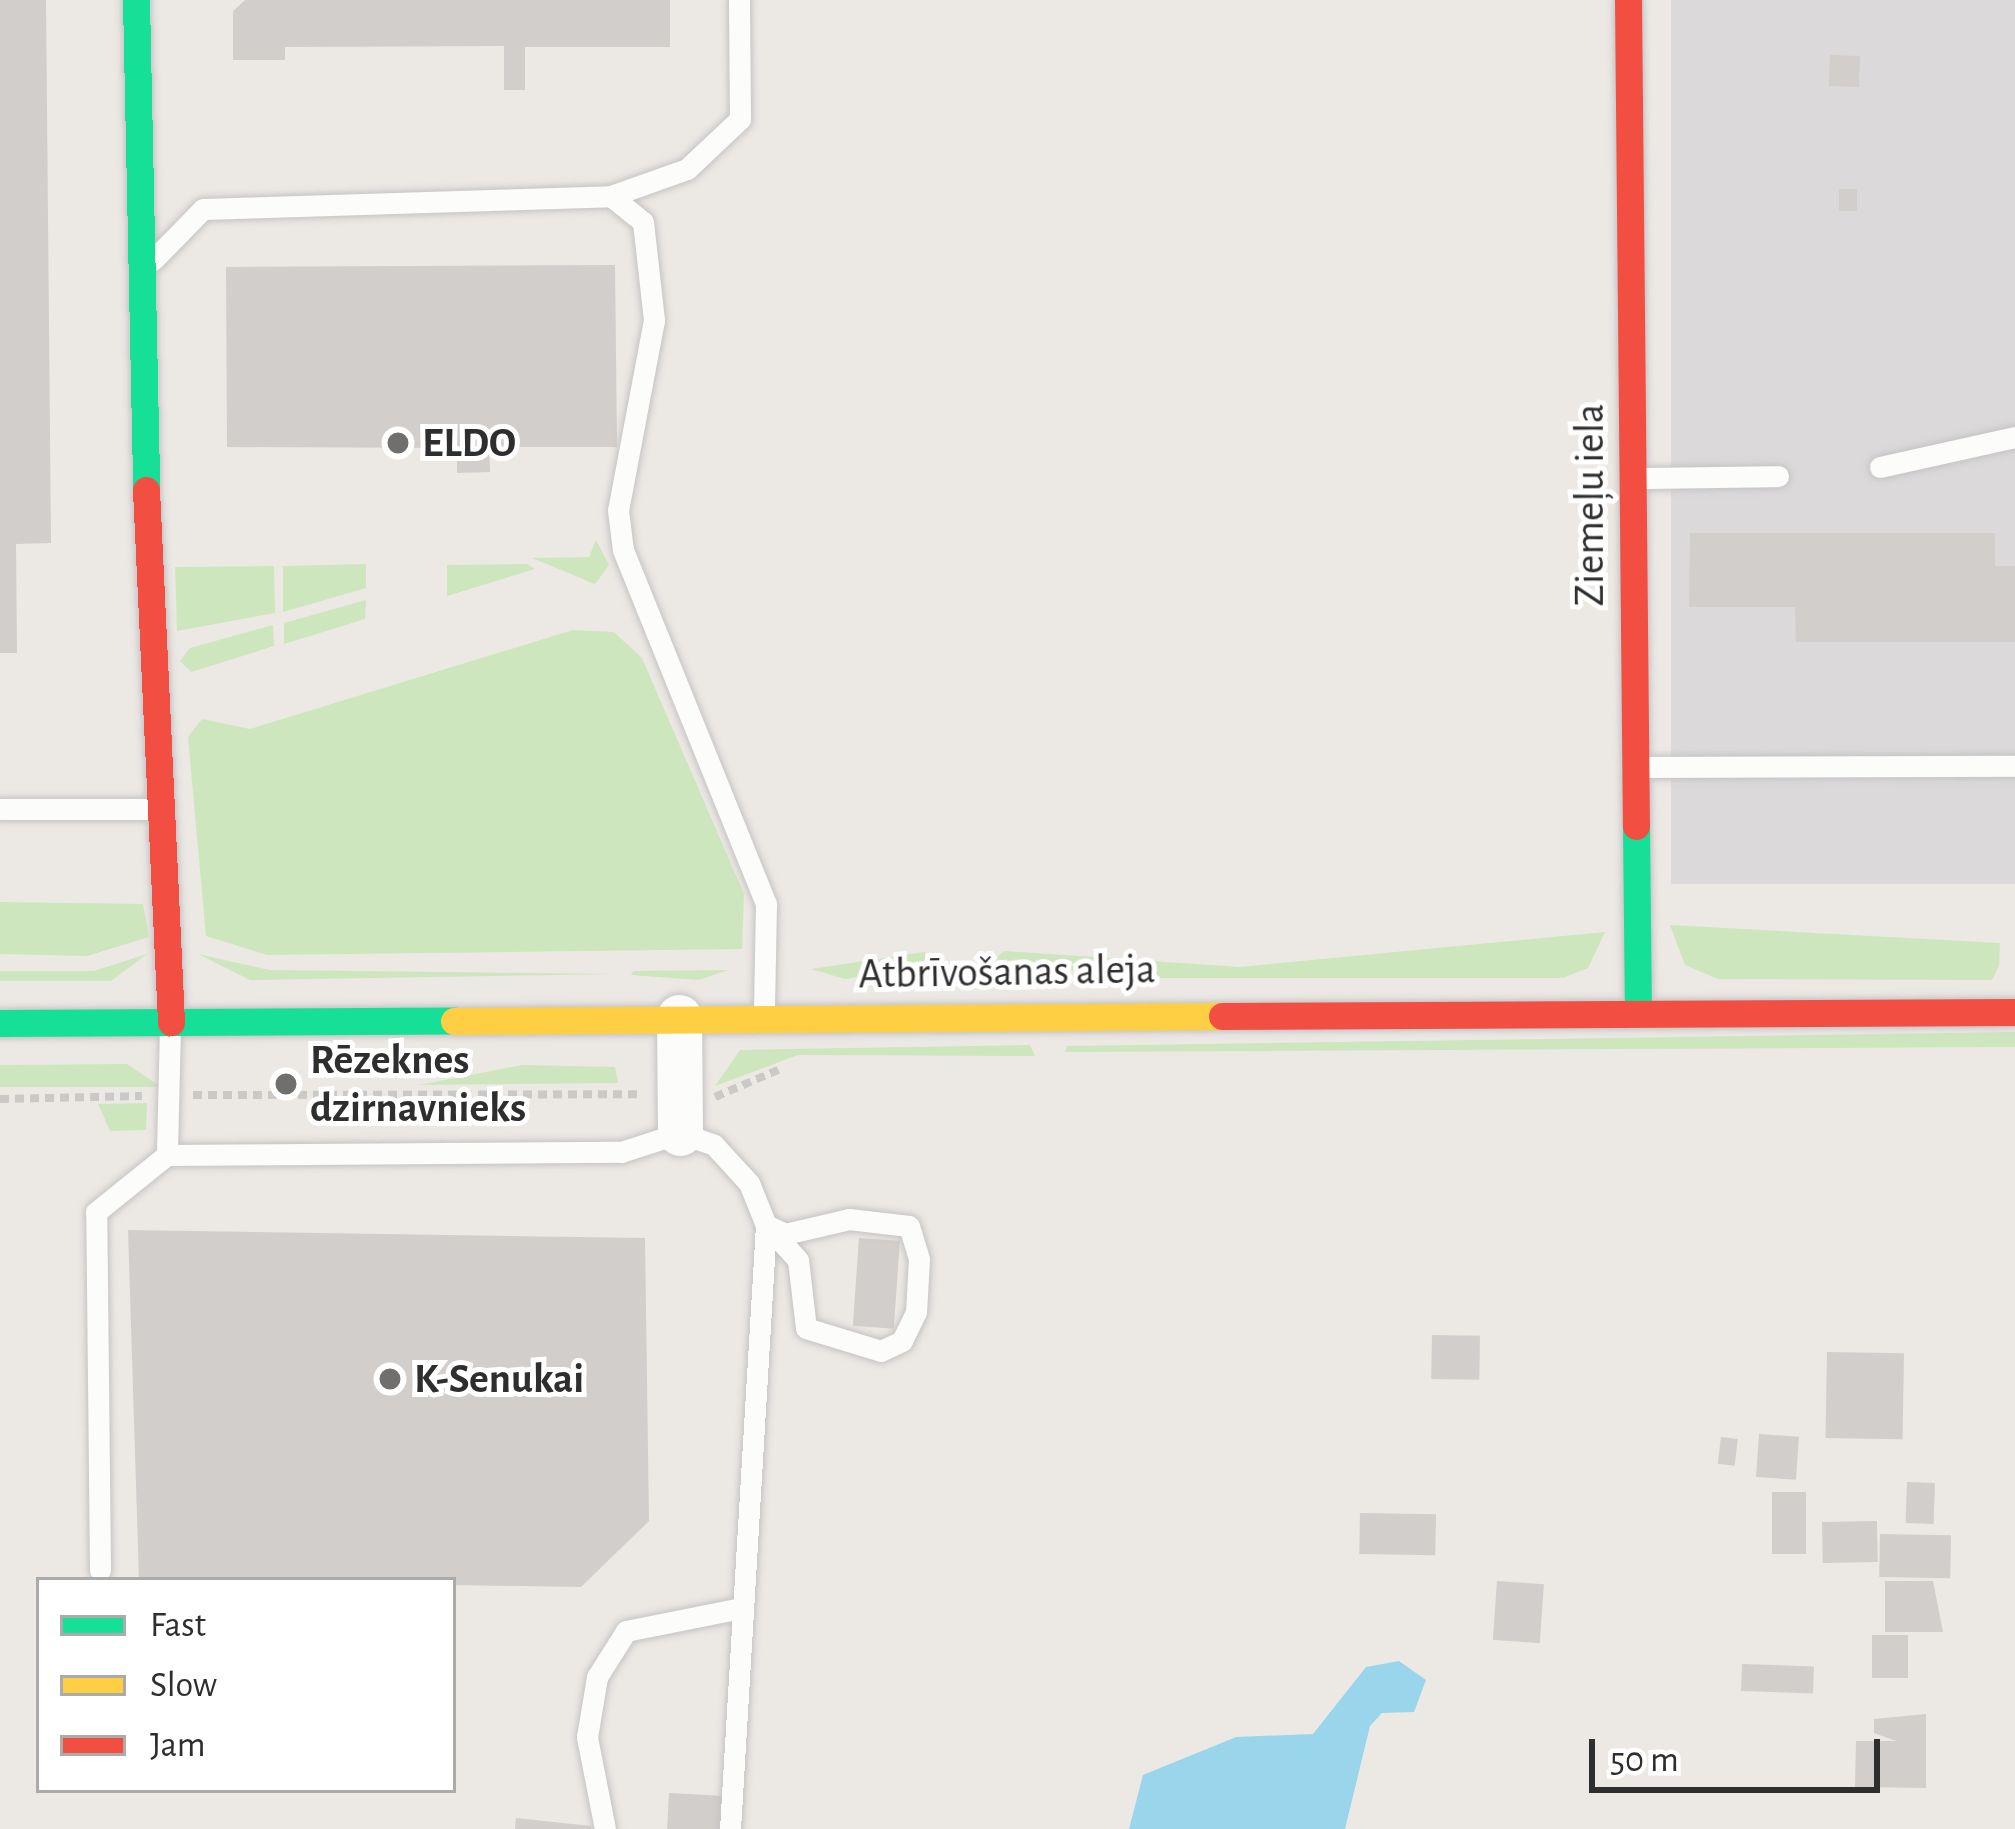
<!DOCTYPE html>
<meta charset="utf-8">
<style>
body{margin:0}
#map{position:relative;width:2015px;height:1829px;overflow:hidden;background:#ece8e4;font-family:"Alegreya Sans",sans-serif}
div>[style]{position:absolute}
.industrial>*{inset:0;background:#dcd9db;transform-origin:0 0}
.green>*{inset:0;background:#cee6be}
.water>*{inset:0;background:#99d6ec}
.building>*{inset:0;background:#d1cecb;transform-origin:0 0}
.path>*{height:8px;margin-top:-4px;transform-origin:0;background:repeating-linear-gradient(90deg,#c9c9c8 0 9px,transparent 0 15px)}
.roads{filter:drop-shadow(0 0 3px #c5c4c5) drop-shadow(0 0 3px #c5c4c5)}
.lane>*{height:21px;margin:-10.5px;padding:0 10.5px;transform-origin:10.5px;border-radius:10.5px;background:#fcfcfb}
.street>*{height:45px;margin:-22.5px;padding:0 22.5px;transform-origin:22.5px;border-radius:22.5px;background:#fcfcfb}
.fast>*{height:27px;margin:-13.5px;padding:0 13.5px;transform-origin:13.5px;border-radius:13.5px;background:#16e098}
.slow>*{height:27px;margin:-13.5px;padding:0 13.5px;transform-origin:13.5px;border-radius:13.5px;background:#ffcf43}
.jam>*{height:27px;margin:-13.5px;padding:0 13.5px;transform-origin:13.5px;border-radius:13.5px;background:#f24e42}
.dots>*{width:33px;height:33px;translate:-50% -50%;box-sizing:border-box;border:6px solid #fff;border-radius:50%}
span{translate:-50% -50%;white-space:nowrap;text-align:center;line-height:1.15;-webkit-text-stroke:10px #fff;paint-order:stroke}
.poi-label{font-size:42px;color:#2e2e2e;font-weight:700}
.left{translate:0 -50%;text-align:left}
.street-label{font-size:42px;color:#2e2e2e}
.legend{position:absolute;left:36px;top:1577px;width:420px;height:216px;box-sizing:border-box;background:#fff;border:3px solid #ababab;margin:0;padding:15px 21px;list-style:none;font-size:36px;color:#2e2e2e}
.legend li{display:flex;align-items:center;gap:24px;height:60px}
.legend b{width:60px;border:3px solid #ababab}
.scale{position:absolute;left:1589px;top:1739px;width:291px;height:54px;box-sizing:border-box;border:6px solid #2e2e2e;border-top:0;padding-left:15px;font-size:36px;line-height:42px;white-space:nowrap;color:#2e2e2e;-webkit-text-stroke:9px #fff;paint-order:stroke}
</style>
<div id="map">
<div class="industrial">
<div style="left:1671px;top:0;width:344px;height:884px"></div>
</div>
<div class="green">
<div style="clip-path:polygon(596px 540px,609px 565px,595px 584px,532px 558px,589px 557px)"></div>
<div style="clip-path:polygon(366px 564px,366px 588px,283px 612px,283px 566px)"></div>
<div style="clip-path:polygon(527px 564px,535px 569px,447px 596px,447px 565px)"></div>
<div style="clip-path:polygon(274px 566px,275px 613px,177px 631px,175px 567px)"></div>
<div style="clip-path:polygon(366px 600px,365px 619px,284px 644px,284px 623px)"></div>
<div style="clip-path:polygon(273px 625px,274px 646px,191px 672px,180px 661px,190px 648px)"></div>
<div style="clip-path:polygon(573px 630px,614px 632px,642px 658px,744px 894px,742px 949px,267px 955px,206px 936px,188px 737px,202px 719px,250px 729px)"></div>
<div style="clip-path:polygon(0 902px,143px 904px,149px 937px,87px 956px,0 954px)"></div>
<div style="clip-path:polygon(1670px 925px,2000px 943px,1999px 966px,1992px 980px,1718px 979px,1685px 965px)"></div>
<div style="clip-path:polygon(1605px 932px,1588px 968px,1563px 978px,1124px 978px,995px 959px,1004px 951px,1240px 967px)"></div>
<div style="clip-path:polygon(925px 952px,933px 964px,845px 979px,811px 969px)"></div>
<div style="clip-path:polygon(147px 954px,111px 981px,0 981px,0 971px,94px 971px)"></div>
<div style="clip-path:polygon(198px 954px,269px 970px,616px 974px,250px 980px)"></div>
<div style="clip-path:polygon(728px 970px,699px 980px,631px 975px,633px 971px)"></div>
<div style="clip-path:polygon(2015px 1032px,2015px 1047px,1065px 1052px,1067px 1046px)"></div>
<div style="clip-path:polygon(1030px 1045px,1035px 1056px,798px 1055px,715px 1086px,740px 1050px)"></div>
<div style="clip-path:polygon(127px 1064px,161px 1087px,0 1087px,0 1065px)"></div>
<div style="clip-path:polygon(522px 1065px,615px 1067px,618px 1083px,419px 1085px)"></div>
<div style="clip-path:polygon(147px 1103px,146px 1130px,110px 1131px,98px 1104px)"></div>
</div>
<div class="water">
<div style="clip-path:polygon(1399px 1661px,1426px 1680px,1414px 1712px,1382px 1713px,1370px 1726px,1345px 1829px,1129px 1829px,1143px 1775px,1236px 1737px,1313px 1734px,1366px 1667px)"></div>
</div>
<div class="building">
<div style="clip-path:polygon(0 0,46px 0,51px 543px,16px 544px,17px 653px,0 653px)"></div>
<div style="clip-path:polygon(245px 0,670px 0,670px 47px,525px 47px,525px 90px,504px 90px,504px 46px,285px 47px,285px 60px,233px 60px,233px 11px)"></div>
<div style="left:1830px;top:55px;width:30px;height:31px;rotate:2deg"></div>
<div style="left:1839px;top:189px;width:18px;height:22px"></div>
<div style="clip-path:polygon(615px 265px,617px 447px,489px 447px,490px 472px,457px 473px,457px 448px,227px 447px,226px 267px)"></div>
<div style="clip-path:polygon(1690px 533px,1995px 533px,1995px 566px,2015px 566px,2015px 642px,1796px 642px,1795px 607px,1689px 607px)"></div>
<div style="clip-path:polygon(128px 1230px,645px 1238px,649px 1521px,581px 1587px,139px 1580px)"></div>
<div style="left:859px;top:1238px;width:41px;height:88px;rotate:4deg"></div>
<div style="left:1432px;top:1335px;width:48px;height:44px;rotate:1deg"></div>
<div style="left:1827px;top:1352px;width:77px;height:86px;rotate:1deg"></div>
<div style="left:1759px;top:1434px;width:40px;height:43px;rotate:4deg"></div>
<div style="left:1721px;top:1437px;width:17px;height:27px;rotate:7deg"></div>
<div style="left:1907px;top:1482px;width:28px;height:41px;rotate:2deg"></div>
<div style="left:1772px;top:1492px;width:34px;height:62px"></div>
<div style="left:1360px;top:1513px;width:76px;height:41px;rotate:1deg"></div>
<div style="left:1877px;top:1521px;width:41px;height:55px;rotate:89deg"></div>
<div style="left:1880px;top:1534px;width:71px;height:43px;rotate:1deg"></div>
<div style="left:1497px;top:1581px;width:47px;height:59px;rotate:4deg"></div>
<div style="clip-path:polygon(1885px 1581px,1933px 1581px,1943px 1632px,1885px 1632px)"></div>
<div style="left:1872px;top:1635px;width:36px;height:43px"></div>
<div style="left:1742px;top:1664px;width:72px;height:27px;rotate:2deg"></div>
<div style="clip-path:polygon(1926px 1714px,1926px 1788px,1855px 1787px,1856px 1741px,1896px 1741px,1874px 1733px,1874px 1719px)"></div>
<div style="left:669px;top:1793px;width:56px;height:36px;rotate:3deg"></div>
<div style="clip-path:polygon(516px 1818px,591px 1826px,591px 1829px,515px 1829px)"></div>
</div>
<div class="path">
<div style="left:193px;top:1095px;width:447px;rotate:-0.1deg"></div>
<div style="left:715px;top:1097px;width:69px;rotate:-23.2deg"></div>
<div style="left:0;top:1099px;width:142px;rotate:-1.2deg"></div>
</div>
<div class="roads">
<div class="lane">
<div style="left:611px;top:196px;width:81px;rotate:-19.6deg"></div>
<div style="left:687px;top:169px;width:73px;rotate:-43.3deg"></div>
<div style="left:740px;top:119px;width:119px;rotate:-90.5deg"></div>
<div style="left:153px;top:260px;width:71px;rotate:-45.6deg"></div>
<div style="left:203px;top:209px;width:408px;rotate:-1.8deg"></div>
<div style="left:611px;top:196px;width:41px;rotate:39.1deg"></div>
<div style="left:643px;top:222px;width:99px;rotate:83.6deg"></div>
<div style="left:654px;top:320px;width:193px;rotate:100.7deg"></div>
<div style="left:618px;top:510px;width:40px;rotate:82.9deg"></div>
<div style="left:623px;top:550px;width:382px;rotate:68deg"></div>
<div style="left:766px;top:904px;width:106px;rotate:91.1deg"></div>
<div style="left:1880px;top:467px;width:138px;rotate:-12.5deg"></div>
<div style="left:1639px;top:478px;width:139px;rotate:-0.8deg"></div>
<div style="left:1640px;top:767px;width:375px;rotate:-0.2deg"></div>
<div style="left:0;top:809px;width:151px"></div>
<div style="left:170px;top:1028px;width:127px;rotate:91.4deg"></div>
<div style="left:167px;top:1155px;width:454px;rotate:-0.4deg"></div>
<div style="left:621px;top:1152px;width:62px;rotate:-17.9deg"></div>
<div style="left:680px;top:1133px;width:36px;rotate:19deg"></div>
<div style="left:714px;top:1145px;width:52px;rotate:47.4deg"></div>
<div style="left:749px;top:1183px;width:45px;rotate:68deg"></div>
<div style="left:766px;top:1225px;width:605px;rotate:93.41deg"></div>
<div style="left:849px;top:1219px;width:60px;rotate:6.7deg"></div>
<div style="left:909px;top:1226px;width:34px;rotate:73deg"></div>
<div style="left:919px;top:1259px;width:53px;rotate:93.2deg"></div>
<div style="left:916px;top:1312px;width:32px;rotate:116deg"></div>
<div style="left:902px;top:1341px;width:23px;rotate:155deg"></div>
<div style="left:881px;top:1351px;width:78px;rotate:-163deg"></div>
<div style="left:806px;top:1328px;width:68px;rotate:-96.7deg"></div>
<div style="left:798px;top:1260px;width:47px;rotate:-132.4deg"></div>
<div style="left:766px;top:1225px;width:21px;rotate:25deg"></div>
<div style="left:785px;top:1234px;width:66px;rotate:-13.2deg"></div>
<div style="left:100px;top:1570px;width:358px;rotate:-90.6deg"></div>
<div style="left:96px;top:1212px;width:91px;rotate:-38.8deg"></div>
<div style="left:605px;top:1829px;width:94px;rotate:-101.1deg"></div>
<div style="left:587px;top:1737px;width:61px;rotate:-80.5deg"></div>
<div style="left:597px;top:1677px;width:54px;rotate:-57.8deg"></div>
<div style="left:626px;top:1631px;width:112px;rotate:-11.3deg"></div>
</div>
<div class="street">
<div style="left:679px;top:1017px;width:116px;rotate:89.5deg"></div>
</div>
<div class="fast">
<div style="left:136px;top:0;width:490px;rotate:88.8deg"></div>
<div style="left:1636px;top:826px;width:183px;rotate:89.4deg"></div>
<div style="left:0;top:1023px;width:454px;rotate:-0.3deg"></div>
</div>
<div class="slow">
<div style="left:454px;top:1021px;width:768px;rotate:-0.37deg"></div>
</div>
<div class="jam">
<div style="left:1628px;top:0;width:826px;rotate:89.45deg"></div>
<div style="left:146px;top:490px;width:533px;rotate:87.31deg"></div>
<div style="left:1222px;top:1016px;width:793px;rotate:-0.29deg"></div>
</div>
</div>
<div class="dots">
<div style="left:398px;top:443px;background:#706f6e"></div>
<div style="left:286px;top:1084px;background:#706f6e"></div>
<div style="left:390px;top:1379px;background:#706f6e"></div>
</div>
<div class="poi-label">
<span class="left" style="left:422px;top:443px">ELDO</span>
<span class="left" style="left:310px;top:1084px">Rēzeknes<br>dzirnavnieks</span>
<span class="left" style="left:414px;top:1379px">K-Senukai</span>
</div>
<div class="street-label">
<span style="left:1590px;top:505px;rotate:-90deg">Ziemeļu iela</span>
<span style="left:1007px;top:972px;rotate:-1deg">Atbrīvošanas aleja</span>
</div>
<ul class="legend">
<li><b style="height:15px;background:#16e098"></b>Fast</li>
<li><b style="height:15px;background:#ffcf43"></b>Slow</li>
<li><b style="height:15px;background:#f24e42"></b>Jam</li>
</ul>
<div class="scale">50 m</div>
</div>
